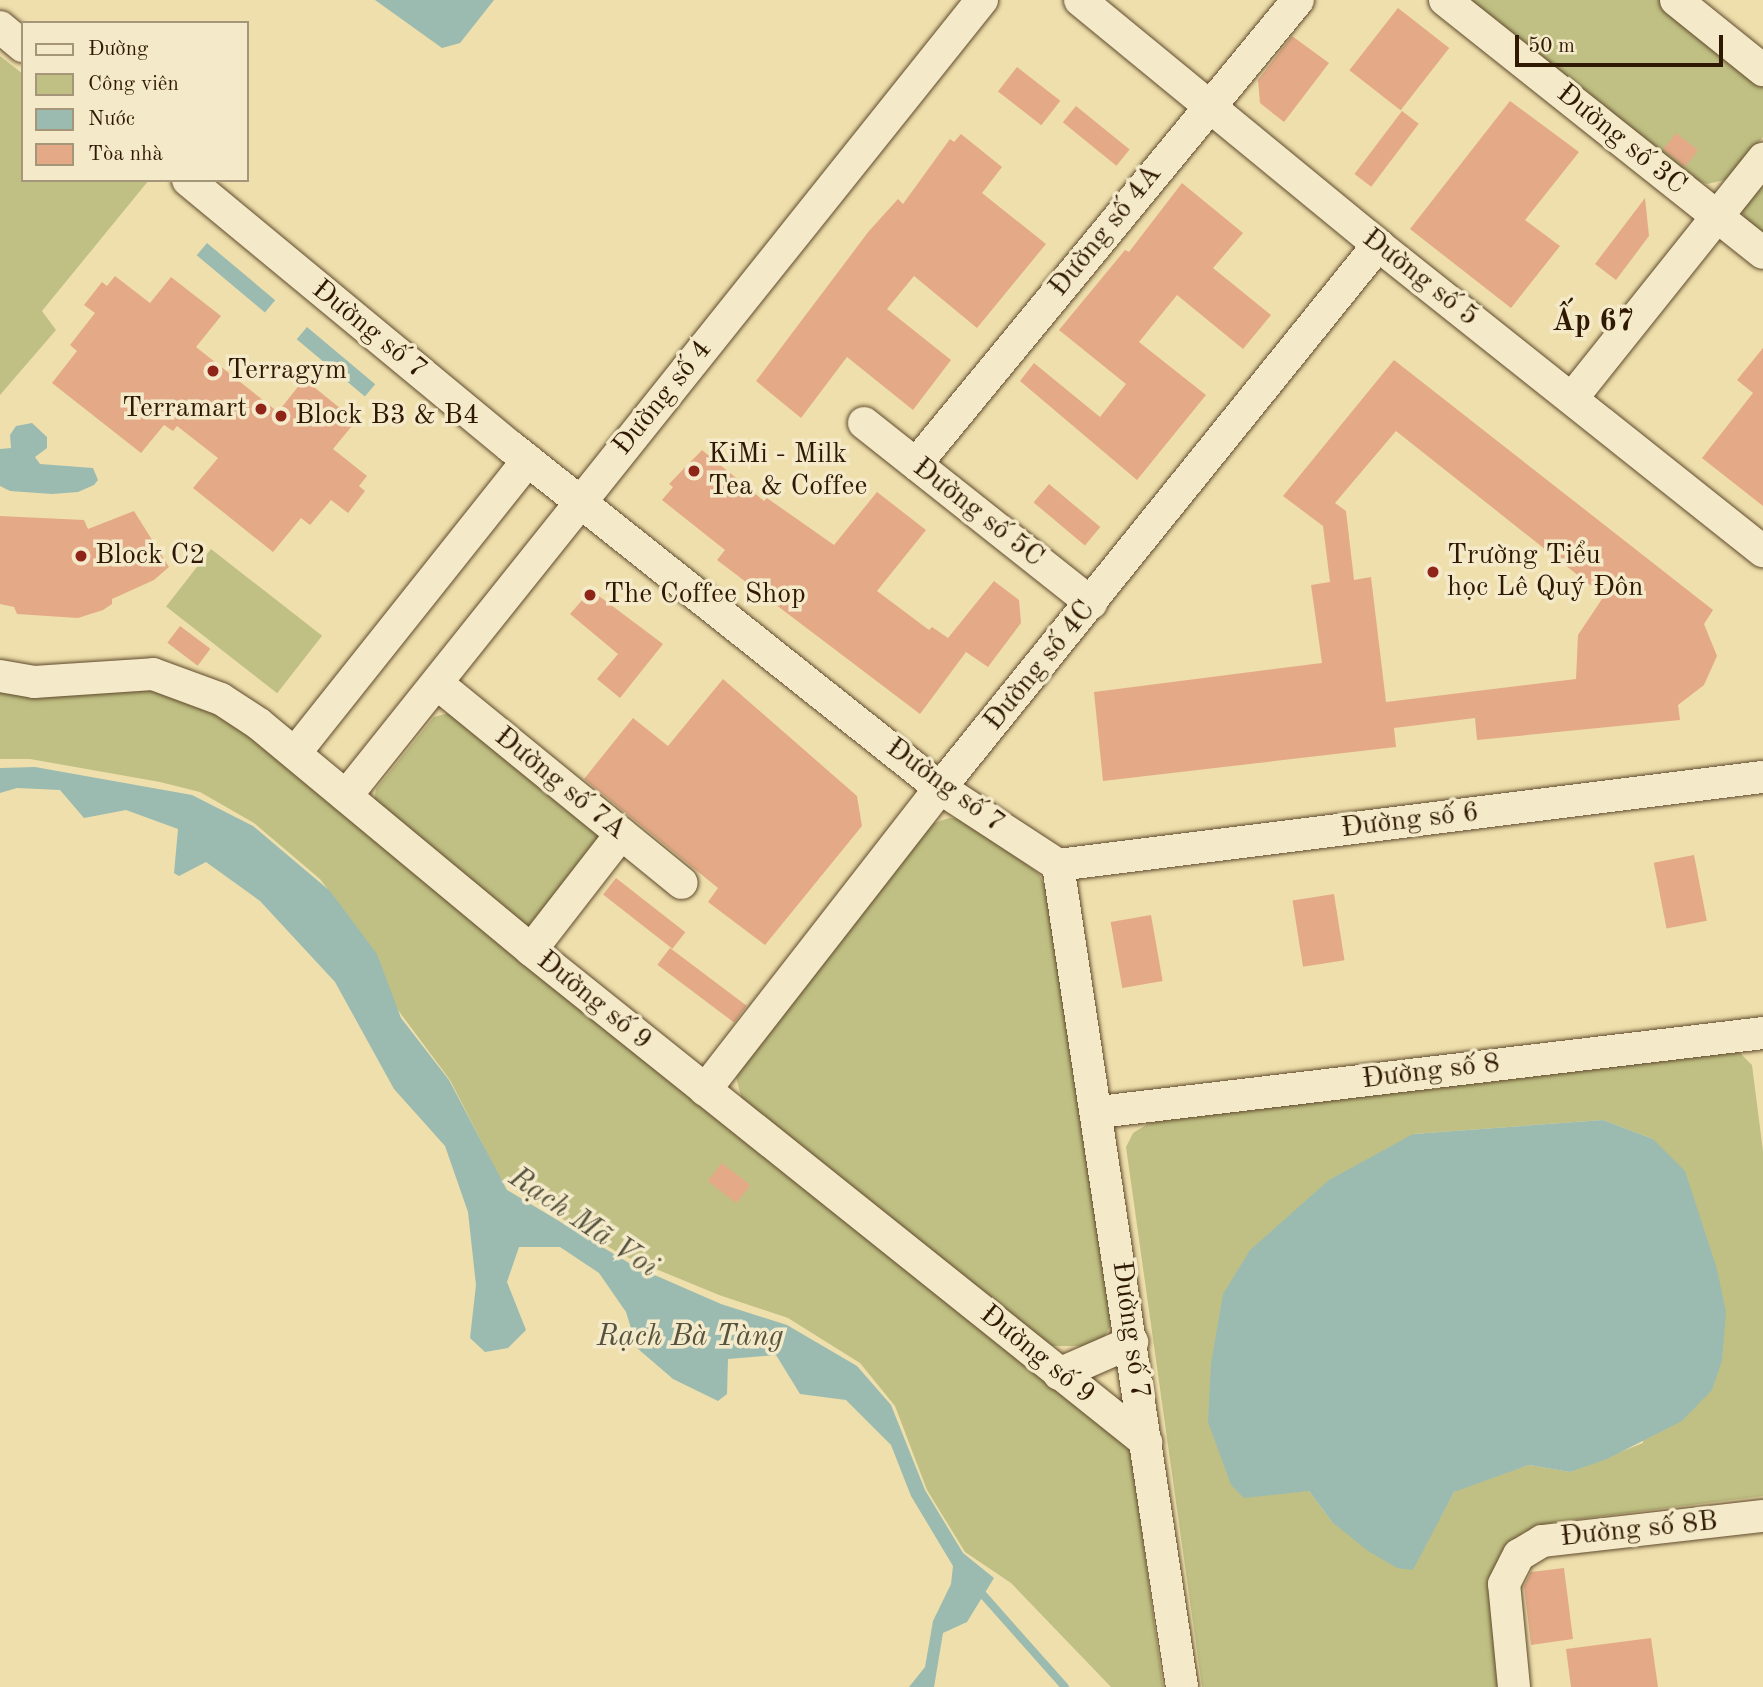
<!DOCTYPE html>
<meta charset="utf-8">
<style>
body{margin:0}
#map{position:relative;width:1763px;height:1687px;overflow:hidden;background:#eedfac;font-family:"Old Standard TT",serif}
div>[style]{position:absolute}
.green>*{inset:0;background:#c0c084;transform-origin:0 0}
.water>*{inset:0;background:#9bbbb1;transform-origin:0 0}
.stream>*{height:8px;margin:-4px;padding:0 4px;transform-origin:4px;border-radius:4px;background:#9bbbb1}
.building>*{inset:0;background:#e4aa88;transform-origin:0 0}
.roads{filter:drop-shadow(0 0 2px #604a2c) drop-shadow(0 0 2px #604a2c)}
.minor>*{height:32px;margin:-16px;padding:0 16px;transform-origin:16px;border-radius:16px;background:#f4eac9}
.dots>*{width:19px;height:19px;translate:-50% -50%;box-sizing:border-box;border:4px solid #f4eac9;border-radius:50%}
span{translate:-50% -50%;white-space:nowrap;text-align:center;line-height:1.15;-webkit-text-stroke:7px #f4eac9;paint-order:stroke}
.street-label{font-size:28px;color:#301902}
.poi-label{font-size:28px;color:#301902}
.left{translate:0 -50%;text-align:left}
.right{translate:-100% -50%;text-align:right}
.neighbourhood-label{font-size:30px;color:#301902;font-weight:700}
.water-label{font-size:30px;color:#55523f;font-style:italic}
.legend{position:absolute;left:21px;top:21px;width:228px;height:161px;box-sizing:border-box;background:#f4eac9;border:2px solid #a69679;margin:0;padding:9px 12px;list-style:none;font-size:21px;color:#301902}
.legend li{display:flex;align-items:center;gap:14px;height:35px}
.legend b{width:35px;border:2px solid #a69679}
.scale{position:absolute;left:1515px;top:35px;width:208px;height:32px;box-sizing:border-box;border:4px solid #301902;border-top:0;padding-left:9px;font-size:21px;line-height:24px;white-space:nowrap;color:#301902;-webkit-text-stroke:5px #f4eac9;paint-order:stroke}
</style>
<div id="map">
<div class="green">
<div style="clip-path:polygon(1461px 0,1664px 0,1763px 80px,1763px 137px,1729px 179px,1707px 184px,1691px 178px)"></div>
<div style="clip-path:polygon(0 56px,23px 74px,23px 180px,149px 180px,42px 311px,56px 330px,0 395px)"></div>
<div style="clip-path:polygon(1763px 175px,1763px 242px,1746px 223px,1742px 209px)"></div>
<div style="left:211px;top:549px;width:141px;height:73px;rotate:38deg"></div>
<div style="clip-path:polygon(143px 685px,179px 695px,248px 730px,286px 767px,1130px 1446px,1163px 1687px,1111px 1687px,1011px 1583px,965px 1552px,927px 1490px,895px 1406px,860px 1363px,788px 1318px,719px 1295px,622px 1255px,502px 1182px,450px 1080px,398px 1010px,357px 928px,320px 879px,254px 823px,200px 792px,160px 782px,30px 759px,0 759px,0 691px)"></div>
<div style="clip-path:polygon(449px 713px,603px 836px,529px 931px,374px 801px,376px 789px,434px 717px)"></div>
<div style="clip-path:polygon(949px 818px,965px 819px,985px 832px,1039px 874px,1048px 894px,1112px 1323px,1103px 1339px,1082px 1346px,1046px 1346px,742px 1101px,736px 1076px,743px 1059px,932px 824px)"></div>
<div style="clip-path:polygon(evenodd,1739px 1052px,1752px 1065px,1763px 1151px,1763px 1496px,1555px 1522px,1524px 1532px,1500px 1554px,1488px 1588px,1499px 1687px,1202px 1687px,1126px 1147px,1133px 1133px,1151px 1122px,1739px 1052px,1603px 1120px,1653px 1139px,1643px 1443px,1570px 1472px,1529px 1465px,1481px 1479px,1454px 1492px,1440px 1518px,1332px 1522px,1309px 1491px,1413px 1134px,1603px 1120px)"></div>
</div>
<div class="water">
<div style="clip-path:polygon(375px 0,494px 0,460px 43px,442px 48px)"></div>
<div style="left:207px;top:243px;width:89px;height:16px;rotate:40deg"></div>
<div style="left:307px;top:327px;width:89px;height:16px;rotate:40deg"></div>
<div style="clip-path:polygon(32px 423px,47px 437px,47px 448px,35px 457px,40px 464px,93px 468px,98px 480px,94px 485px,78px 492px,52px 494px,10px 491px,0 486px,0 449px,11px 448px,10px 435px,16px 426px)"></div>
<div style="clip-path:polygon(35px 767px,192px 795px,253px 826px,330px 891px,377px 954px,401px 1018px,449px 1080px,507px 1190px,634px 1266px,721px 1304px,787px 1325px,857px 1366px,891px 1405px,925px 1490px,963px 1553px,994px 1578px,967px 1622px,943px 1633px,934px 1687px,909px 1687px,925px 1667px,933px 1621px,951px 1584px,953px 1566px,911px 1496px,891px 1445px,846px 1400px,800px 1394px,776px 1355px,728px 1359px,727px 1394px,718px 1401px,673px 1379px,637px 1348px,626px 1312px,599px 1273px,560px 1247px,519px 1247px,507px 1282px,526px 1330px,508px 1348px,485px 1352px,470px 1338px,476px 1285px,468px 1212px,445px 1146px,394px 1089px,335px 982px,260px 901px,206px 862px,179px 876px,174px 873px,178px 829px,126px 810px,84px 818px,60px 790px,17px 788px,0 793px,0 768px)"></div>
<div style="clip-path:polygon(1603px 1120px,1653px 1139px,1685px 1171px,1717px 1269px,1726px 1312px,1722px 1361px,1712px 1390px,1682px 1421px,1607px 1459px,1570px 1472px,1529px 1465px,1454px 1492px,1413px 1570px,1397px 1568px,1368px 1551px,1332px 1522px,1309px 1491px,1244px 1498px,1231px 1485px,1208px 1422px,1211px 1363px,1223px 1294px,1250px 1250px,1329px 1180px,1413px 1134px)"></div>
</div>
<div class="stream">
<div style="left:977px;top:1588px;width:132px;rotate:48.4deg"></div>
</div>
<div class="building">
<div style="left:1398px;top:8px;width:65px;height:79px;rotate:38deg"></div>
<div style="clip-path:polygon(1292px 36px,1329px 63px,1284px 122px,1260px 103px,1258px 80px)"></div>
<div style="left:1017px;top:67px;width:55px;height:31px;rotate:38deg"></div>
<div style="clip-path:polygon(1510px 101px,1579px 152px,1525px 220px,1560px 246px,1511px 308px,1410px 229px)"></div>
<div style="left:1076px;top:106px;width:69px;height:21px;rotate:39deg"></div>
<div style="left:1402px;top:111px;width:21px;height:79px;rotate:37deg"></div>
<div style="left:1676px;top:133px;width:28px;height:21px;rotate:38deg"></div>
<div style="clip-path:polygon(961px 134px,1002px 167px,982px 193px,1046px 244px,977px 328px,914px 276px,887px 309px,951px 360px,913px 410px,847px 357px,801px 418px,756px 381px,869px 231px,898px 199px,903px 204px,950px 139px,954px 142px)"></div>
<div style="clip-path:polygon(1182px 183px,1243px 233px,1213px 268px,1271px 315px,1243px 349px,1177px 295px,1139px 342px,1206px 395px,1137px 480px,1020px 381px,1034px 363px,1100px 417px,1126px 384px,1059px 330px,1125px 250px,1129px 252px)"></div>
<div style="clip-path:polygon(1645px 198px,1649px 236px,1616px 280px,1595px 264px)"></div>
<div style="clip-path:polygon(115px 276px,150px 303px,171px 277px,221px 316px,196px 347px,278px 412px,304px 379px,356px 421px,333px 449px,367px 476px,359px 486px,365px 491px,348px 513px,331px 500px,310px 525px,301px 518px,273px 552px,193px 488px,218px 458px,177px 426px,173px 431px,164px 425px,141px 453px,52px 383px,77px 351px,70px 345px,95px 313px,84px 305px,102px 282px,107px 286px)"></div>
<div style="clip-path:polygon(1763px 348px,1763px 506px,1702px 458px,1753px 393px,1737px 380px)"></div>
<div style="clip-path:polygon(evenodd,1394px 360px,1713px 610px,1704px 624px,1717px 656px,1704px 685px,1678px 705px,1680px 720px,1477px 740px,1475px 718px,1394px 728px,1396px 747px,1103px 781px,1094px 692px,1322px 663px,1311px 585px,1330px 582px,1323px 526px,1283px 496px,1394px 360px,1396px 431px,1604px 596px,1578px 635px,1576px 679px,1386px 702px,1371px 577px,1354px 580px,1346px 511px,1335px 503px,1396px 431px)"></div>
<div style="clip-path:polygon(702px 450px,764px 501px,767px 498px,834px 545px,877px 492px,926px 530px,877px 591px,929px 630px,932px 627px,948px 638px,994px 581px,1019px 600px,1021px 623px,988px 667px,966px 652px,920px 714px,717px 560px,725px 550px,662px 500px,673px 487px,669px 484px)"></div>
<div style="left:1049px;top:484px;width:67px;height:24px;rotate:40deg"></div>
<div style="clip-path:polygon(134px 511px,169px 567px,154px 580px,112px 599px,112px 604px,103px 610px,78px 618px,17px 614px,14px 607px,0 604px,0 516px,84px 520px,88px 529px)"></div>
<div style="clip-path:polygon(591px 590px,663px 644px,620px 698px,597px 679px,618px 654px,570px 614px)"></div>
<div style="left:180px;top:626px;width:38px;height:21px;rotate:37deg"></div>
<div style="clip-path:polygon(723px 679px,857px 796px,862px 826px,765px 945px,708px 902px,718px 888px,584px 779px,633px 718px,668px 746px)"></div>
<div style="left:1694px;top:855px;width:67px;height:41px;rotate:79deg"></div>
<div style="left:616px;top:878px;width:88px;height:21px;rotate:38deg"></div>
<div style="left:1334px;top:894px;width:67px;height:42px;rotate:81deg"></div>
<div style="left:1151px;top:915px;width:67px;height:41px;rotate:80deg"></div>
<div style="left:670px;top:948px;width:96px;height:21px;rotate:37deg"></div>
<div style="left:722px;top:1163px;width:36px;height:23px;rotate:38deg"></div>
<div style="clip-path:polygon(1564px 1568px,1573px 1639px,1531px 1645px,1524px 1586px,1531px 1572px)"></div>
<div style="clip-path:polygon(1651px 1638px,1658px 1687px,1571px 1687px,1566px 1649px)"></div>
</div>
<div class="roads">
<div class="minor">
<div style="left:1080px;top:0;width:386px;rotate:39.4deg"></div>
<div style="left:1378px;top:245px;width:492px;rotate:38.5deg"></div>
<div style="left:1445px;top:0;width:406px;rotate:38.5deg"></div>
<div style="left:1676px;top:0;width:112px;rotate:38.8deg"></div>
<div style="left:0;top:27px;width:30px;rotate:40deg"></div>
<div style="left:188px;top:180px;width:419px;rotate:39.6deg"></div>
<div style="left:511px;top:447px;width:548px;rotate:38.48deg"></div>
<div style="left:940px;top:788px;width:141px;rotate:33.1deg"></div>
<div style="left:1058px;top:865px;width:831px;rotate:81.42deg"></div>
<div style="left:1573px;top:397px;width:305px;rotate:-51.4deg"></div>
<div style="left:864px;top:423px;width:290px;rotate:38.4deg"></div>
<div style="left:916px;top:464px;width:601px;rotate:-50.54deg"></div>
<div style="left:0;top:676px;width:35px;rotate:10deg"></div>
<div style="left:34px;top:682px;width:119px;rotate:-3.8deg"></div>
<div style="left:153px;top:674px;width:72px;rotate:20.2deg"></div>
<div style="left:221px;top:699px;width:45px;rotate:33.3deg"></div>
<div style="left:259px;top:724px;width:354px;rotate:39.7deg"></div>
<div style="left:531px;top:950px;width:788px;rotate:38.66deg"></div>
<div style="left:439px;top:685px;width:313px;rotate:39.2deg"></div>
<div style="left:295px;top:753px;width:374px;rotate:-51.5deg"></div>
<div style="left:346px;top:796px;width:1019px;rotate:-51.38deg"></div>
<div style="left:1058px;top:865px;width:710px;rotate:-7.12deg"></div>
<div style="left:531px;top:950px;width:147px;rotate:-52.2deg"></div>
<div style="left:705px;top:1090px;width:383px;rotate:-52.1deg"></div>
<div style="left:940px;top:788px;width:698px;rotate:-51.11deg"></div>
<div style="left:1099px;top:1112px;width:669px;rotate:-6.78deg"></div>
<div style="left:1059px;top:1374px;width:80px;rotate:-23.7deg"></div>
<div style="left:1514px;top:1687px;width:103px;rotate:-95.5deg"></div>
<div style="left:1504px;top:1584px;width:33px;rotate:-63deg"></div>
<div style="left:1519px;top:1555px;width:27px;rotate:-31deg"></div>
<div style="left:1542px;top:1541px;width:222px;rotate:-6.5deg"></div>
</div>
</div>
<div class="dots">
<div style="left:213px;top:371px;background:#8f2418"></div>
<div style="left:261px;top:409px;background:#8f2418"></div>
<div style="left:281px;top:416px;background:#8f2418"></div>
<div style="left:694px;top:471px;background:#8f2418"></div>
<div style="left:81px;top:556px;background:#8f2418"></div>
<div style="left:1433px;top:572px;background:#8f2418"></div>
<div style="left:590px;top:595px;background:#8f2418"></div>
</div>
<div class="street-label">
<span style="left:1621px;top:140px;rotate:39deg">Đường số 3C</span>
<span style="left:1106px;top:231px;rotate:-51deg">Đường số 4A</span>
<span style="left:1420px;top:278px;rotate:38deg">Đường số 5</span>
<span style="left:369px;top:330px;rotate:39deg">Đường số 7</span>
<span style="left:663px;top:398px;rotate:-51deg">Đường số 4</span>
<span style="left:978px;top:513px;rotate:38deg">Đường số 5C</span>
<span style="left:1040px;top:666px;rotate:-51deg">Đường số 4C</span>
<span style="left:560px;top:784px;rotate:39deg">Đường số 7A</span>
<span style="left:945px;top:786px;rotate:36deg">Đường số 7</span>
<span style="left:1410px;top:821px;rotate:-7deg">Đường số 6</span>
<span style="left:594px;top:1001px;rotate:39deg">Đường số 9</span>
<span style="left:1431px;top:1072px;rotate:-7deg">Đường số 8</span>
<span style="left:1130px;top:1330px;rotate:82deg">Đường số 7</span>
<span style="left:1037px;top:1355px;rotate:39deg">Đường số 9</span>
<span style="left:1639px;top:1530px;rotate:-6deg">Đường số 8B</span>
</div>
<div class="poi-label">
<span class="left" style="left:227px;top:371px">Terragym</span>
<span class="right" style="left:247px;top:409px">Terramart</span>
<span class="left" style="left:295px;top:416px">Block B3 &amp; B4</span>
<span class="left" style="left:708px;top:471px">KiMi - Milk<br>Tea &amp; Coffee</span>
<span class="left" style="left:95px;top:556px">Block C2</span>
<span class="left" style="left:1447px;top:572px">Trường Tiểu<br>học Lê Quý Đôn</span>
<span class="left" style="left:604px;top:595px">The Coffee Shop</span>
</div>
<div class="neighbourhood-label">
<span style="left:1593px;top:322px">Ấp 67</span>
</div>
<div class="water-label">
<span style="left:583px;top:1223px;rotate:34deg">Rạch Mã Voi</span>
<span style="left:690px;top:1337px">Rạch Bà Tàng</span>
</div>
<ul class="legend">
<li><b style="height:9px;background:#f4eac9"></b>Đường</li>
<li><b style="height:19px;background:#c0c084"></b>Công viên</li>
<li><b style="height:19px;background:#9bbbb1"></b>Nước</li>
<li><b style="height:19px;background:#e4aa88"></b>Tòa nhà</li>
</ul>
<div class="scale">50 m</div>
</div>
